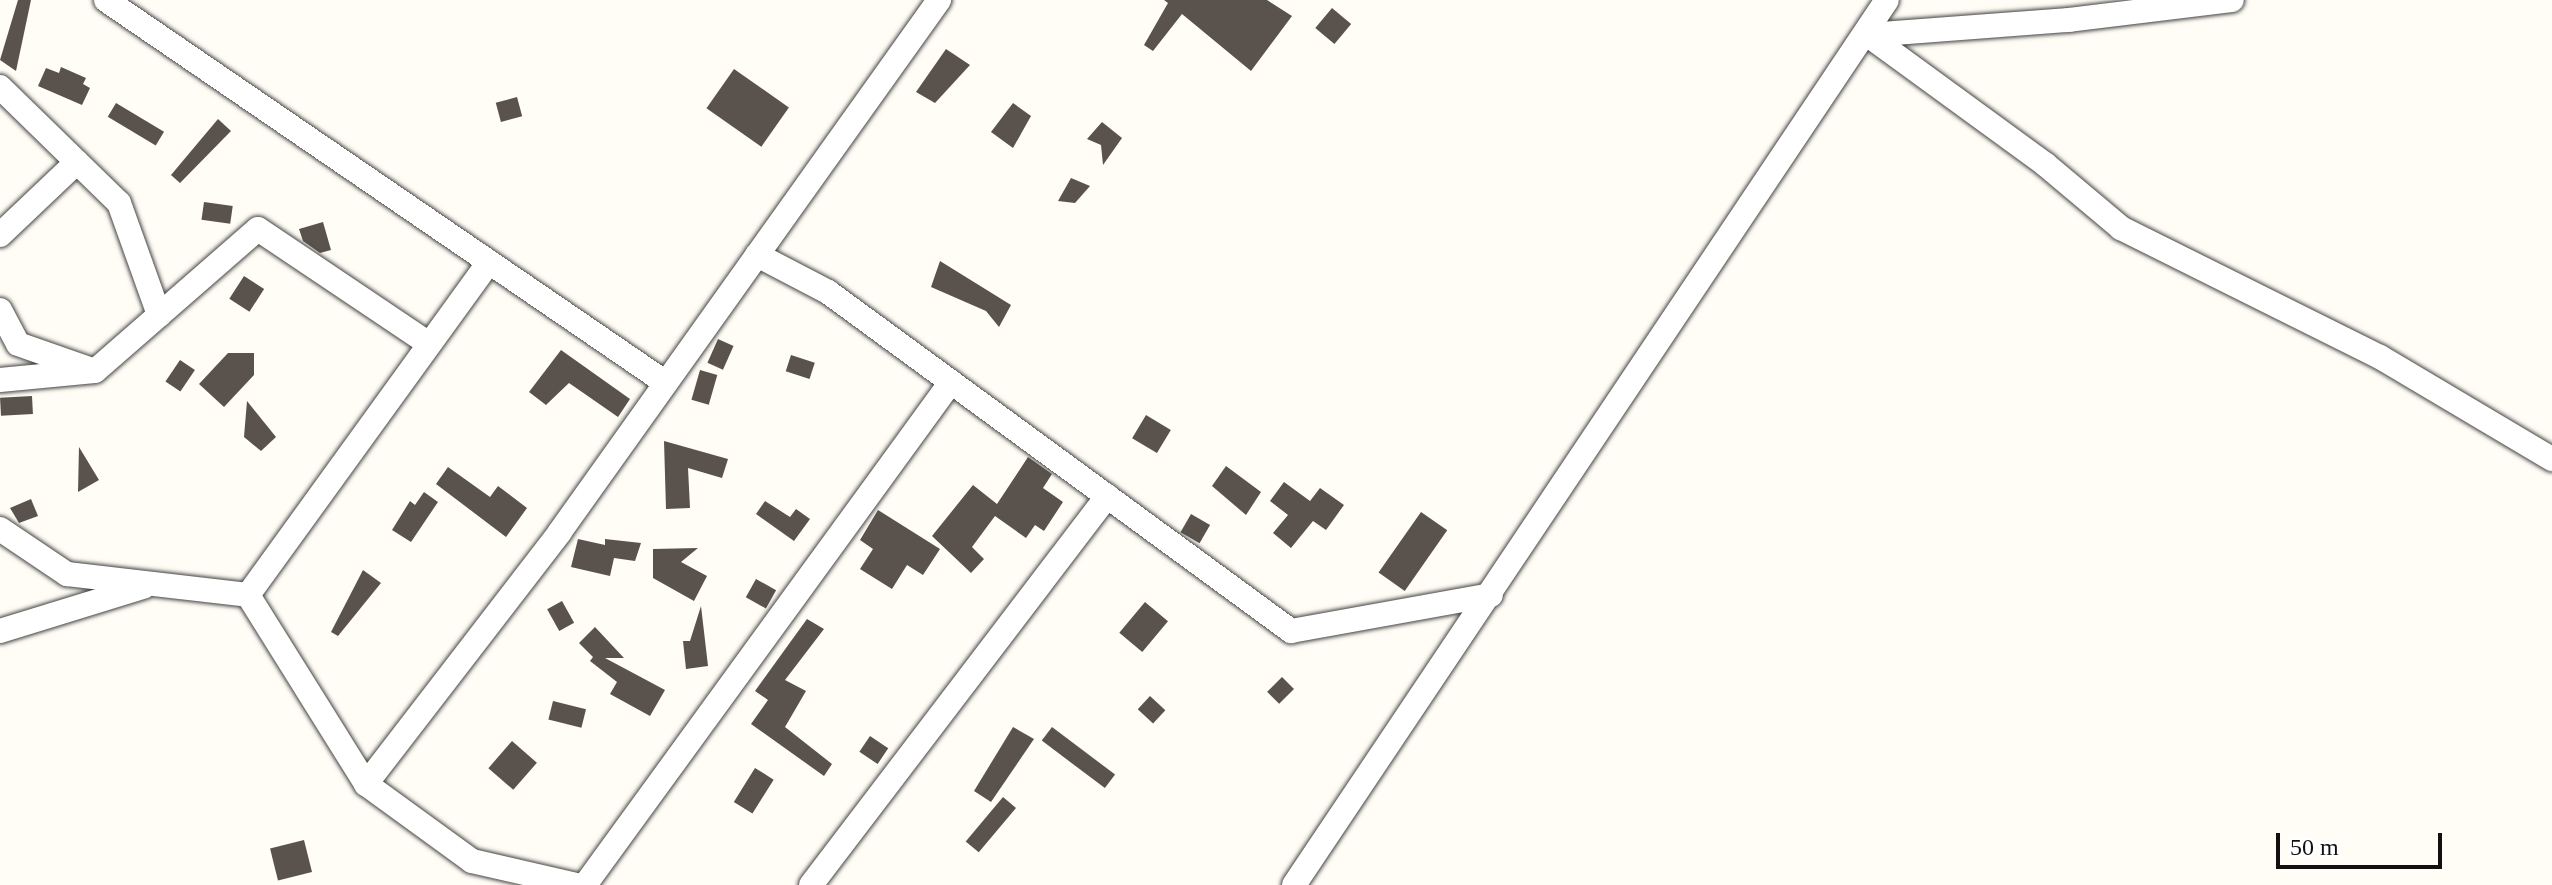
<!DOCTYPE html>
<style>
body{margin:0}
#map{position:relative;width:2552px;height:885px;overflow:hidden;background:#fffdf5;font-family:"Times New Roman",serif}
div>[style]{position:absolute}
.building>*{inset:0;background:#5a524d;transform-origin:0 0}
.roads{filter:drop-shadow(0 0 2px #444) drop-shadow(0 0 2px #444)}
.minor>*{height:24px;margin:-12px;padding:0 12px;transform-origin:12px;border-radius:12px;background:#fff}
span{translate:-50% -50%;white-space:nowrap;text-align:center;line-height:1.15;-webkit-text-stroke:8px #fff;paint-order:stroke}
.scale{position:absolute;left:2276px;top:833px;width:166px;height:36px;box-sizing:border-box;border:4px solid #111;border-top:0;padding-left:10px;font-size:24px;line-height:28px;white-space:nowrap;color:#111;-webkit-text-stroke:6px #fff;paint-order:stroke}
</style>
<div id="map">
<div class="building">
<div style="clip-path:polygon(18px 0,31px 0,16px 71px,0 60px)"></div>
<div style="clip-path:polygon(1164px 0,1267px 0,1292px 16px,1251px 71px,1182px 14px,1153px 51px,1144px 45px,1168px 3px)"></div>
<div style="left:1332px;top:8px;width:25px;height:26px;rotate:40deg"></div>
<div style="clip-path:polygon(946px 49px,970px 65px,935px 103px,916px 92px)"></div>
<div style="clip-path:polygon(61px 67px,86px 78px,83px 84px,90px 88px,82px 105px,38px 86px,46px 68px,59px 73px)"></div>
<div style="left:734px;top:69px;width:67px;height:48px;rotate:35deg"></div>
<div style="left:517px;top:97px;width:20px;height:22px;rotate:75deg"></div>
<div style="left:116px;top:103px;width:56px;height:16px;rotate:31deg"></div>
<div style="clip-path:polygon(1013px 103px,1031px 116px,1013px 148px,991px 132px)"></div>
<div style="clip-path:polygon(218px 119px,231px 131px,180px 183px,171px 175px)"></div>
<div style="clip-path:polygon(1102px 122px,1122px 138px,1103px 165px,1101px 145px,1087px 139px)"></div>
<div style="clip-path:polygon(1071px 178px,1090px 186px,1075px 203px,1058px 201px)"></div>
<div style="left:204px;top:202px;width:29px;height:18px;rotate:8deg"></div>
<div style="clip-path:polygon(323px 222px,331px 250px,320px 253px,303px 241px,299px 229px)"></div>
<div style="clip-path:polygon(940px 261px,1011px 305px,999px 327px,986px 311px,931px 287px)"></div>
<div style="left:244px;top:276px;width:24px;height:27px;rotate:33deg"></div>
<div style="left:718px;top:339px;width:17px;height:26px;rotate:24deg"></div>
<div style="clip-path:polygon(561px 350px,630px 399px,618px 417px,569px 383px,546px 405px,529px 392px)"></div>
<div style="clip-path:polygon(228px 353px,254px 353px,254px 375px,224px 407px,199px 384px)"></div>
<div style="left:791px;top:355px;width:25px;height:17px;rotate:18deg"></div>
<div style="left:180px;top:360px;width:18px;height:26px;rotate:34deg"></div>
<div style="left:700px;top:370px;width:18px;height:31px;rotate:16deg"></div>
<div style="left:32px;top:396px;width:18px;height:32px;rotate:87deg"></div>
<div style="clip-path:polygon(247px 401px,276px 437px,261px 451px,244px 437px)"></div>
<div style="left:1146px;top:415px;width:29px;height:27px;rotate:31deg"></div>
<div style="clip-path:polygon(664px 441px,728px 459px,722px 478px,688px 468px,690px 508px,666px 509px)"></div>
<div style="clip-path:polygon(79px 447px,99px 480px,78px 492px)"></div>
<div style="clip-path:polygon(1028px 457px,1052px 474px,1043px 488px,1063px 502px,1044px 531px,1035px 525px,1026px 538px,995px 516px,972px 547px,984px 559px,971px 573px,932px 536px,973px 485px,997px 504px)"></div>
<div style="clip-path:polygon(1226px 466px,1261px 492px,1246px 515px,1212px 486px)"></div>
<div style="clip-path:polygon(448px 467px,490px 497px,498px 486px,527px 508px,506px 537px,436px 484px)"></div>
<div style="clip-path:polygon(1284px 482px,1310px 501px,1320px 488px,1344px 505px,1326px 530px,1313px 521px,1291px 548px,1273px 533px,1288px 515px,1270px 501px)"></div>
<div style="clip-path:polygon(424px 492px,438px 502px,411px 542px,392px 530px,410px 501px,415px 505px)"></div>
<div style="clip-path:polygon(31px 499px,38px 516px,19px 523px,10px 508px)"></div>
<div style="clip-path:polygon(765px 501px,790px 517px,796px 509px,810px 519px,794px 541px,756px 514px)"></div>
<div style="clip-path:polygon(878px 510px,940px 549px,923px 575px,907px 565px,892px 589px,860px 569px,873px 549px,860px 540px)"></div>
<div style="left:1421px;top:512px;width:32px;height:74px;rotate:35deg"></div>
<div style="left:1191px;top:514px;width:22px;height:21px;rotate:30deg"></div>
<div style="clip-path:polygon(578px 539px,605px 545px,605px 539px,641px 543px,635px 561px,614px 558px,610px 576px,571px 567px)"></div>
<div style="clip-path:polygon(698px 548px,681px 562px,707px 576px,694px 601px,653px 578px,653px 549px)"></div>
<div style="clip-path:polygon(363px 570px,381px 583px,338px 636px,331px 632px)"></div>
<div style="left:756px;top:579px;width:23px;height:21px;rotate:29deg"></div>
<div style="left:562px;top:601px;width:25px;height:17px;rotate:61deg"></div>
<div style="left:1145px;top:602px;width:30px;height:40px;rotate:40deg"></div>
<div style="clip-path:polygon(701px 606px,708px 666px,686px 669px,683px 641px,690px 641px)"></div>
<div style="clip-path:polygon(807px 619px,824px 629px,785px 680px,806px 691px,785px 727px,832px 764px,824px 776px,751px 724px,768px 700px,755px 691px)"></div>
<div style="clip-path:polygon(595px 627px,624px 658px,605px 658px,665px 690px,650px 716px,610px 694px,617px 682px,590px 661px,593px 657px,579px 643px)"></div>
<div style="left:1282px;top:677px;width:17px;height:21px;rotate:45deg"></div>
<div style="left:1150px;top:696px;width:21px;height:18px;rotate:43deg"></div>
<div style="left:553px;top:701px;width:34px;height:19px;rotate:14deg"></div>
<div style="clip-path:polygon(1013px 727px,1034px 739px,991px 802px,974px 791px)"></div>
<div style="left:1052px;top:727px;width:79px;height:17px;rotate:37deg"></div>
<div style="left:870px;top:736px;width:22px;height:19px;rotate:34deg"></div>
<div style="left:512px;top:741px;width:33px;height:36px;rotate:41deg"></div>
<div style="left:755px;top:768px;width:22px;height:40px;rotate:32deg"></div>
<div style="left:1003px;top:797px;width:17px;height:58px;rotate:40deg"></div>
<div style="left:304px;top:840px;width:33px;height:35px;rotate:76deg"></div>
</div>
<div class="roads">
<div class="minor">
<div style="left:106px;top:0;width:678px;rotate:34.37deg"></div>
<div style="left:1868px;top:35px;width:220px;rotate:36.1deg"></div>
<div style="left:2046px;top:165px;width:98px;rotate:40deg"></div>
<div style="left:2121px;top:228px;width:289px;rotate:26.5deg"></div>
<div style="left:2380px;top:357px;width:200px;rotate:30.7deg"></div>
<div style="left:1868px;top:35px;width:202px;rotate:-4.3deg"></div>
<div style="left:2069px;top:20px;width:164px;rotate:-7deg"></div>
<div style="left:0;top:87px;width:166px;rotate:44.3deg"></div>
<div style="left:119px;top:203px;width:119px;rotate:70.3deg"></div>
<div style="left:0;top:235px;width:106px;rotate:-43.5deg"></div>
<div style="left:757px;top:255px;width:80px;rotate:27.5deg"></div>
<div style="left:828px;top:292px;width:574px;rotate:36.21deg"></div>
<div style="left:1291px;top:631px;width:203px;rotate:-10.2deg"></div>
<div style="left:0;top:310px;width:38px;rotate:62deg"></div>
<div style="left:18px;top:344px;width:75px;rotate:19.4deg"></div>
<div style="left:0;top:380px;width:95px;rotate:-5.4deg"></div>
<div style="left:95px;top:371px;width:216px;rotate:-41.1deg"></div>
<div style="left:258px;top:229px;width:206px;rotate:33.9deg"></div>
<div style="left:0;top:529px;width:81px;rotate:33.9deg"></div>
<div style="left:67px;top:574px;width:182px;rotate:6.6deg"></div>
<div style="left:248px;top:595px;width:223px;rotate:58deg"></div>
<div style="left:366px;top:784px;width:131px;rotate:36deg"></div>
<div style="left:472px;top:861px;width:108px;rotate:12.9deg"></div>
<div style="left:248px;top:595px;width:411px;rotate:-54.1deg"></div>
<div style="left:0;top:631px;width:150px;rotate:-17.1deg"></div>
<div style="left:366px;top:784px;width:317px;rotate:-52.4deg"></div>
<div style="left:559px;top:533px;width:655px;rotate:-54.51deg"></div>
<div style="left:585px;top:885px;width:622px;rotate:-53.96deg"></div>
<div style="left:811px;top:885px;width:489px;rotate:-52.7deg"></div>
<div style="left:1294px;top:885px;width:1065px;rotate:-56.18deg"></div>
</div>
</div>
<div class="scale">50 m</div>
</div>
